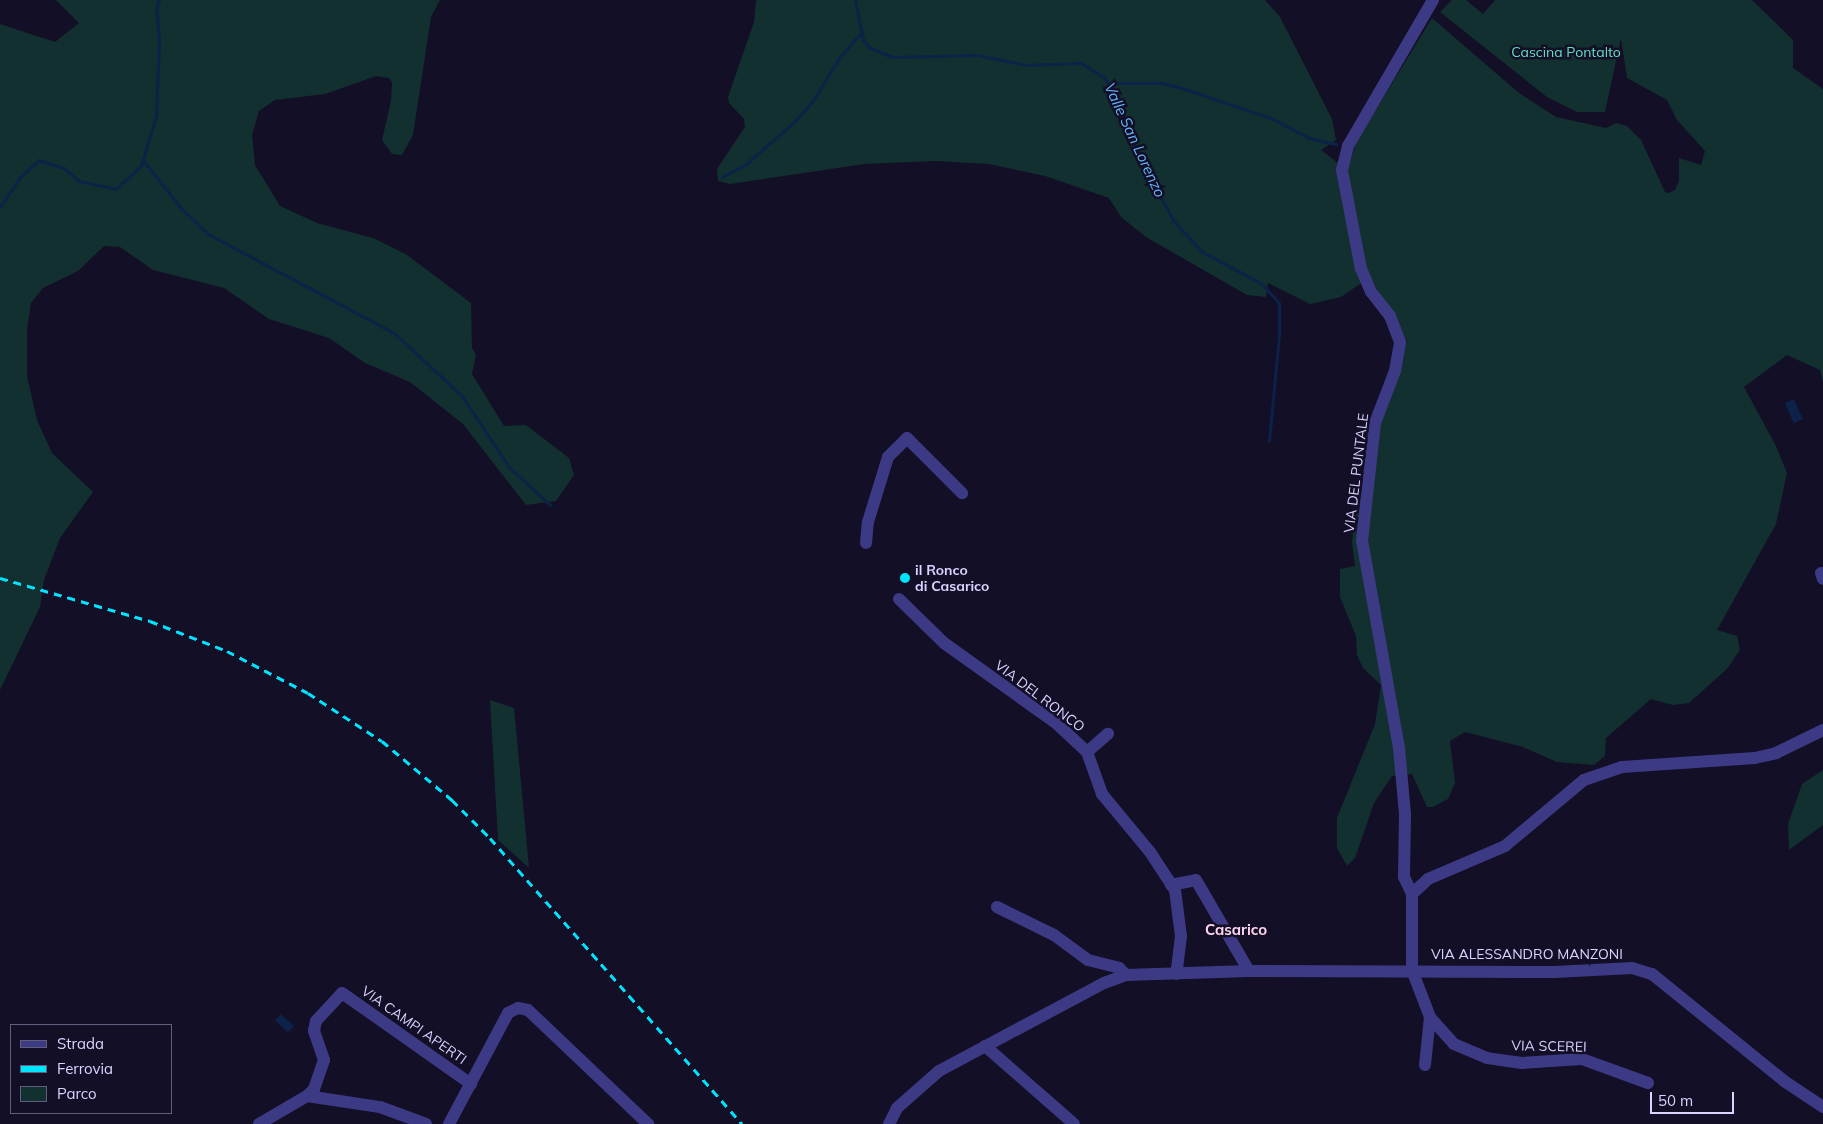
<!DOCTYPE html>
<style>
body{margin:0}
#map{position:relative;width:1823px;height:1124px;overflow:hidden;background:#130f26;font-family:Mulish,sans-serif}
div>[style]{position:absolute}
.green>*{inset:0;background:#12302f}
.water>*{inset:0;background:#0c2248;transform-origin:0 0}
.stream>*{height:3px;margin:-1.5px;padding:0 1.5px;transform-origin:1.5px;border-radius:1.5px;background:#0c2248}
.minor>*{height:12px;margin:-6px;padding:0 6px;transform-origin:6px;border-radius:6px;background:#3d3a85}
.rail>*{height:3px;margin-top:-1.5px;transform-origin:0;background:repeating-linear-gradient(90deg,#00e5ff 0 8px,transparent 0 14px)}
.dots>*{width:14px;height:14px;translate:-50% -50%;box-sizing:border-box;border:2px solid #130f26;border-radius:50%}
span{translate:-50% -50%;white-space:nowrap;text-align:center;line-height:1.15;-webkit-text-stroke:5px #130f26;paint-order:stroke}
.park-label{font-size:14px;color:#5fe0c0}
.street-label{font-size:14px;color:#d9d4ff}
.poi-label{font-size:14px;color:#d9d4ff;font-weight:700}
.left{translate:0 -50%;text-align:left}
.water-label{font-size:15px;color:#62b6ff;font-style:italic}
.neighbourhood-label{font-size:15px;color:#ffd6f0;font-weight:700}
.legend{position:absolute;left:10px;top:1024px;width:162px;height:90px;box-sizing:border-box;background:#130f26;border:1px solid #625e7d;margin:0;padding:6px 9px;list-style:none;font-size:15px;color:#d9d4ff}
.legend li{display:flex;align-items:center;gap:10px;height:25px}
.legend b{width:25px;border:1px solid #625e7d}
.scale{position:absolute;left:1650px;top:1092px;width:84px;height:22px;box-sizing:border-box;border:2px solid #d9d4ff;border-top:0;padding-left:6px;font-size:15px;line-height:18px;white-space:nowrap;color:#d9d4ff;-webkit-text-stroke:4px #130f26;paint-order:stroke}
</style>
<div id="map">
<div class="green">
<div style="clip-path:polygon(56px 0,440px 0,431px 17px,413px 135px,402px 155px,392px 154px,382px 140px,391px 101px,392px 83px,389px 78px,376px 76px,325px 94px,275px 100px,259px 111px,252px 135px,255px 165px,280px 206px,317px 223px,373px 238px,407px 255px,471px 303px,472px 348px,476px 354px,472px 374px,504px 426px,526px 425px,569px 458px,574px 475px,556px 501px,526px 505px,463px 424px,410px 382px,365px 363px,329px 338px,269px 319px,224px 288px,153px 270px,120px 247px,104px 246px,78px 271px,43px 288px,31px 303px,27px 329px,27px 376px,37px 420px,52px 453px,93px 492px,60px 538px,44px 580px,40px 607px,0 690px,0 24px,55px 42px,79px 23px)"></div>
<div style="clip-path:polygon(756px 0,1265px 0,1280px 17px,1332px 119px,1336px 140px,1321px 150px,1347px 170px,1357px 141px,1432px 18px,1519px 93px,1556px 117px,1606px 128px,1616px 123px,1627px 126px,1641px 140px,1665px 192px,1669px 193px,1675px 190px,1679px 181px,1679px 158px,1701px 165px,1705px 151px,1677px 120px,1667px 100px,1627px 78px,1621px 38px,1605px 112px,1577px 112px,1547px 97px,1440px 12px,1452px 0,1466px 0,1483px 14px,1495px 0,1752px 0,1793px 40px,1793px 68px,1823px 89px,1823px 197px,1810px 204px,1823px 197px,1823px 382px,1820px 370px,1787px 355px,1744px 387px,1776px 446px,1787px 473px,1776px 524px,1717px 630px,1737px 636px,1740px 650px,1727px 669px,1689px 703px,1673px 705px,1651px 699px,1606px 738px,1605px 756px,1594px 765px,1557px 762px,1523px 747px,1465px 732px,1450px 741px,1455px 783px,1448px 799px,1433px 807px,1427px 807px,1412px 774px,1392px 776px,1374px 803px,1355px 858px,1347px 866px,1337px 848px,1337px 818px,1375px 724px,1381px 685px,1363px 668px,1357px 655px,1356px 636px,1340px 597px,1340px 569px,1355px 566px,1352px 542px,1354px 524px,1391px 379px,1407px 341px,1370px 277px,1341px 297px,1310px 304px,1268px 283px,1266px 297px,1247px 295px,1146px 237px,1121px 217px,1109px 198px,1045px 176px,989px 164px,936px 161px,864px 164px,730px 184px,718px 181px,717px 169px,745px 127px,744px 119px,729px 103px,728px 97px,754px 22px)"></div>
<div style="clip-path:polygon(490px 700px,514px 708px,529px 868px,498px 840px)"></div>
<div style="clip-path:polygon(1823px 770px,1823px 825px,1789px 850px,1788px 824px,1802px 784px)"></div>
</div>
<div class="water">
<div style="left:1794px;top:399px;width:22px;height:10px;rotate:66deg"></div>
<div style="left:281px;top:1014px;width:18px;height:9px;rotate:43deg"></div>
</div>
<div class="stream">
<div style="left:855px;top:0;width:41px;rotate:78.7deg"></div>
<div style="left:863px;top:40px;width:11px;rotate:49deg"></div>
<div style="left:870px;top:48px;width:24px;rotate:22deg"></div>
<div style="left:892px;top:57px;width:85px;rotate:-1.3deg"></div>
<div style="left:977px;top:55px;width:50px;rotate:11.5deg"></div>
<div style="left:1026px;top:65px;width:55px;rotate:-2.1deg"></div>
<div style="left:1081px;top:63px;width:28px;rotate:32deg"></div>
<div style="left:1105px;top:78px;width:90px;rotate:66.6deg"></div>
<div style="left:1141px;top:161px;width:67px;rotate:61.5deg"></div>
<div style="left:1173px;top:220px;width:42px;rotate:47.9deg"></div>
<div style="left:1201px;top:251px;width:69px;rotate:28.4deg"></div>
<div style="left:1262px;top:284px;width:25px;rotate:48deg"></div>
<div style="left:1279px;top:303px;width:32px;rotate:90deg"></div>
<div style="left:1279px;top:335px;width:106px;rotate:95.4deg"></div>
<div style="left:1108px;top:83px;width:55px"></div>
<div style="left:1163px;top:83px;width:20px;rotate:15deg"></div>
<div style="left:1182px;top:88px;width:96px;rotate:18.8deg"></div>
<div style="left:1273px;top:119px;width:41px;rotate:27.8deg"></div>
<div style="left:1309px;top:138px;width:28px;rotate:13deg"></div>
<div style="left:143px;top:160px;width:60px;rotate:51.8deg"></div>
<div style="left:180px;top:207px;width:39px;rotate:44deg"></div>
<div style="left:208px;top:234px;width:211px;rotate:28deg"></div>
<div style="left:394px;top:333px;width:93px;rotate:42.8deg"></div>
<div style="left:462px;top:396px;width:85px;rotate:56.5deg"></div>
<div style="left:509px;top:467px;width:56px;rotate:42.8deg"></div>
<div style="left:722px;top:177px;width:26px;rotate:-28deg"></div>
<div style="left:745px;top:165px;width:68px;rotate:-41.4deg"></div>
<div style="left:796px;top:120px;width:28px;rotate:-49deg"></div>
<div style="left:814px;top:99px;width:48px;rotate:-58.6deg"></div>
<div style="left:839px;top:58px;width:35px;rotate:-49deg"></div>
<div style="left:0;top:207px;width:36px;rotate:-56deg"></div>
<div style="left:20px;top:177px;width:25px;rotate:-42deg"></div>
<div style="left:39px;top:160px;width:26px;rotate:18deg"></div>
<div style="left:64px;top:168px;width:20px;rotate:41deg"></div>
<div style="left:79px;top:181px;width:38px;rotate:12deg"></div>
<div style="left:116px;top:189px;width:34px;rotate:-43deg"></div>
<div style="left:141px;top:166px;width:52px;rotate:-73.3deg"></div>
<div style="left:156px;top:116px;width:76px;rotate:-87.7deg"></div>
<div style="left:159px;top:40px;width:32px;rotate:-95deg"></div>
<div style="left:156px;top:8px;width:9px;rotate:-69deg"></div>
</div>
<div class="minor">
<div style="left:866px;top:543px;width:21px;rotate:-85deg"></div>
<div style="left:868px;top:522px;width:68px;rotate:-72.9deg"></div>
<div style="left:888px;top:457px;width:27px;rotate:-45deg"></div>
<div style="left:907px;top:438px;width:78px;rotate:45deg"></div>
<div style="left:1821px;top:573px;width:6px;rotate:72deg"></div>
<div style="left:899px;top:599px;width:63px;rotate:44.4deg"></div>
<div style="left:944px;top:643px;width:139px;rotate:35.6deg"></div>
<div style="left:1057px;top:724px;width:41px;rotate:43deg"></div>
<div style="left:1087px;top:752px;width:45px;rotate:70.3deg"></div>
<div style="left:1102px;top:794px;width:75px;rotate:50.4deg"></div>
<div style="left:1150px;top:852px;width:45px;rotate:56.7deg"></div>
<div style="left:1175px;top:890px;width:46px;rotate:82.6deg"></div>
<div style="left:1181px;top:936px;width:38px;rotate:97deg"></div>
<div style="left:1087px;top:752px;width:28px;rotate:-41deg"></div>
<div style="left:1171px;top:885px;width:25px;rotate:-11deg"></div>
<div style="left:1196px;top:880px;width:105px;rotate:59.8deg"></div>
<div style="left:1412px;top:894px;width:19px;rotate:-115deg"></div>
<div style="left:1404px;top:877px;width:63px;rotate:-89.1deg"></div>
<div style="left:1405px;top:814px;width:66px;rotate:-95.2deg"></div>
<div style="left:1399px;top:748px;width:210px;rotate:-100.1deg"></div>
<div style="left:1362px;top:541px;width:119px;rotate:-83.7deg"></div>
<div style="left:1375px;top:423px;width:56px;rotate:-69deg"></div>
<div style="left:1395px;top:371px;width:29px;rotate:-80deg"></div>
<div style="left:1400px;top:342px;width:28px;rotate:-111deg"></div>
<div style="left:1390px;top:316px;width:31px;rotate:-128deg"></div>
<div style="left:1371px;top:292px;width:25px;rotate:-113deg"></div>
<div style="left:1361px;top:269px;width:101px;rotate:-100.9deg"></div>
<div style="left:1342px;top:170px;width:25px;rotate:-76deg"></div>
<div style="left:1348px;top:146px;width:169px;rotate:-59.8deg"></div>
<div style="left:997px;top:907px;width:64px;rotate:26.2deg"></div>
<div style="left:1054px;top:935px;width:42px;rotate:36.3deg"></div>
<div style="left:1088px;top:960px;width:32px;rotate:14deg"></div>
<div style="left:1119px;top:968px;width:10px;rotate:45deg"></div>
<div style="left:985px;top:1046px;width:118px;rotate:41.2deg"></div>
<div style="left:1425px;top:1065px;width:48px;rotate:-84.1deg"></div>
<div style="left:1648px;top:1083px;width:70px;rotate:-160deg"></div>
<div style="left:1582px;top:1059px;width:60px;rotate:176.2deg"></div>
<div style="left:1522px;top:1063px;width:35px;rotate:-172deg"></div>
<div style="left:1487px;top:1058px;width:36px;rotate:-157deg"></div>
<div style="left:1454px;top:1044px;width:36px;rotate:-132deg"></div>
<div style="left:1430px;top:1017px;width:50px;rotate:-111deg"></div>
<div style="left:1412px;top:970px;width:76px;rotate:-90deg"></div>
<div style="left:1412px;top:894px;width:22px;rotate:-43deg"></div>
<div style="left:1428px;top:879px;width:84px;rotate:-23.2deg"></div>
<div style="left:1505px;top:846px;width:103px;rotate:-39.9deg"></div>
<div style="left:1584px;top:780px;width:40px;rotate:-18.9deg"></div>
<div style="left:1622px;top:767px;width:133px;rotate:-3.9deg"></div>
<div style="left:1755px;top:758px;width:22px;rotate:-13deg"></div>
<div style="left:1776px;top:753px;width:52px;rotate:-26.1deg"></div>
<div style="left:307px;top:1096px;width:74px;rotate:8.6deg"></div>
<div style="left:380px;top:1107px;width:49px;rotate:20.3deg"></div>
<div style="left:259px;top:1124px;width:56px;rotate:-30.3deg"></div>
<div style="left:307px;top:1096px;width:10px;rotate:-45deg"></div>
<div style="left:314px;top:1089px;width:31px;rotate:-71deg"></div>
<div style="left:324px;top:1060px;width:31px;rotate:-109deg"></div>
<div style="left:314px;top:1031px;width:10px;rotate:-79deg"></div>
<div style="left:316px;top:1021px;width:38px;rotate:-47deg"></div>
<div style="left:342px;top:993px;width:158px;rotate:35.2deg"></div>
<div style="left:449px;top:1124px;width:126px;rotate:-62deg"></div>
<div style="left:508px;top:1013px;width:11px;rotate:-27deg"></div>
<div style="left:518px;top:1008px;width:10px;rotate:11deg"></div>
<div style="left:528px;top:1010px;width:166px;rotate:43.5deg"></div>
<div style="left:889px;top:1124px;width:18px;rotate:-63deg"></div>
<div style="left:897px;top:1108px;width:56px;rotate:-41.4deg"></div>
<div style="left:939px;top:1071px;width:187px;rotate:-28.1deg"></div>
<div style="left:1104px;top:983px;width:23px;rotate:-20deg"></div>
<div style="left:1126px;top:975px;width:123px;rotate:-1.9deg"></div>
<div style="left:1249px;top:971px;width:306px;rotate:0.2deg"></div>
<div style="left:1555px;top:972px;width:77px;rotate:-3deg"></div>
<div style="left:1632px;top:968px;width:21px;rotate:17deg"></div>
<div style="left:1652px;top:974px;width:170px;rotate:39deg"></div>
<div style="left:1784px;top:1081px;width:47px;rotate:33.7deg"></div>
</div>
<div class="rail">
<div style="left:0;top:578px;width:156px;rotate:16deg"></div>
<div style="left:150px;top:621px;width:83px;rotate:21.3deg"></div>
<div style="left:227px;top:651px;width:91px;rotate:27.4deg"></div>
<div style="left:308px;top:693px;width:88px;rotate:33deg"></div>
<div style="left:382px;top:741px;width:92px;rotate:40.1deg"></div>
<div style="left:452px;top:800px;width:54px;rotate:45deg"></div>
<div style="left:490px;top:838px;width:381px;rotate:48.6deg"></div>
</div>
<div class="dots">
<div style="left:905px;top:578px;background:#00e5ff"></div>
</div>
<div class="park-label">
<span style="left:1566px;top:52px">Cascina Pontalto</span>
</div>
<div class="street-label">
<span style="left:1356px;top:473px;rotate:-83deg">VIA DEL PUNTALE</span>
<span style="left:1040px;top:696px;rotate:37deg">VIA DEL RONCO</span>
<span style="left:1527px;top:954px">VIA ALESSANDRO MANZONI</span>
<span style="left:414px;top:1025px;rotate:35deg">VIA CAMPI APERTI</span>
<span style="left:1549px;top:1046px;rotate:1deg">VIA SCEREI</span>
</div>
<div class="poi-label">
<span class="left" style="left:915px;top:578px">il Ronco<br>di Casarico</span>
</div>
<div class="water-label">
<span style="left:1135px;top:140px;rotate:65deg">Valle San Lorenzo</span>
</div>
<div class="neighbourhood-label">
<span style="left:1236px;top:930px">Casarico</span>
</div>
<ul class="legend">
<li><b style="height:6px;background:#3d3a85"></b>Strada</li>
<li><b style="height:6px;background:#00e5ff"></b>Ferrovia</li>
<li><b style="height:14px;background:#12302f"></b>Parco</li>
</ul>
<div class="scale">50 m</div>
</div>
